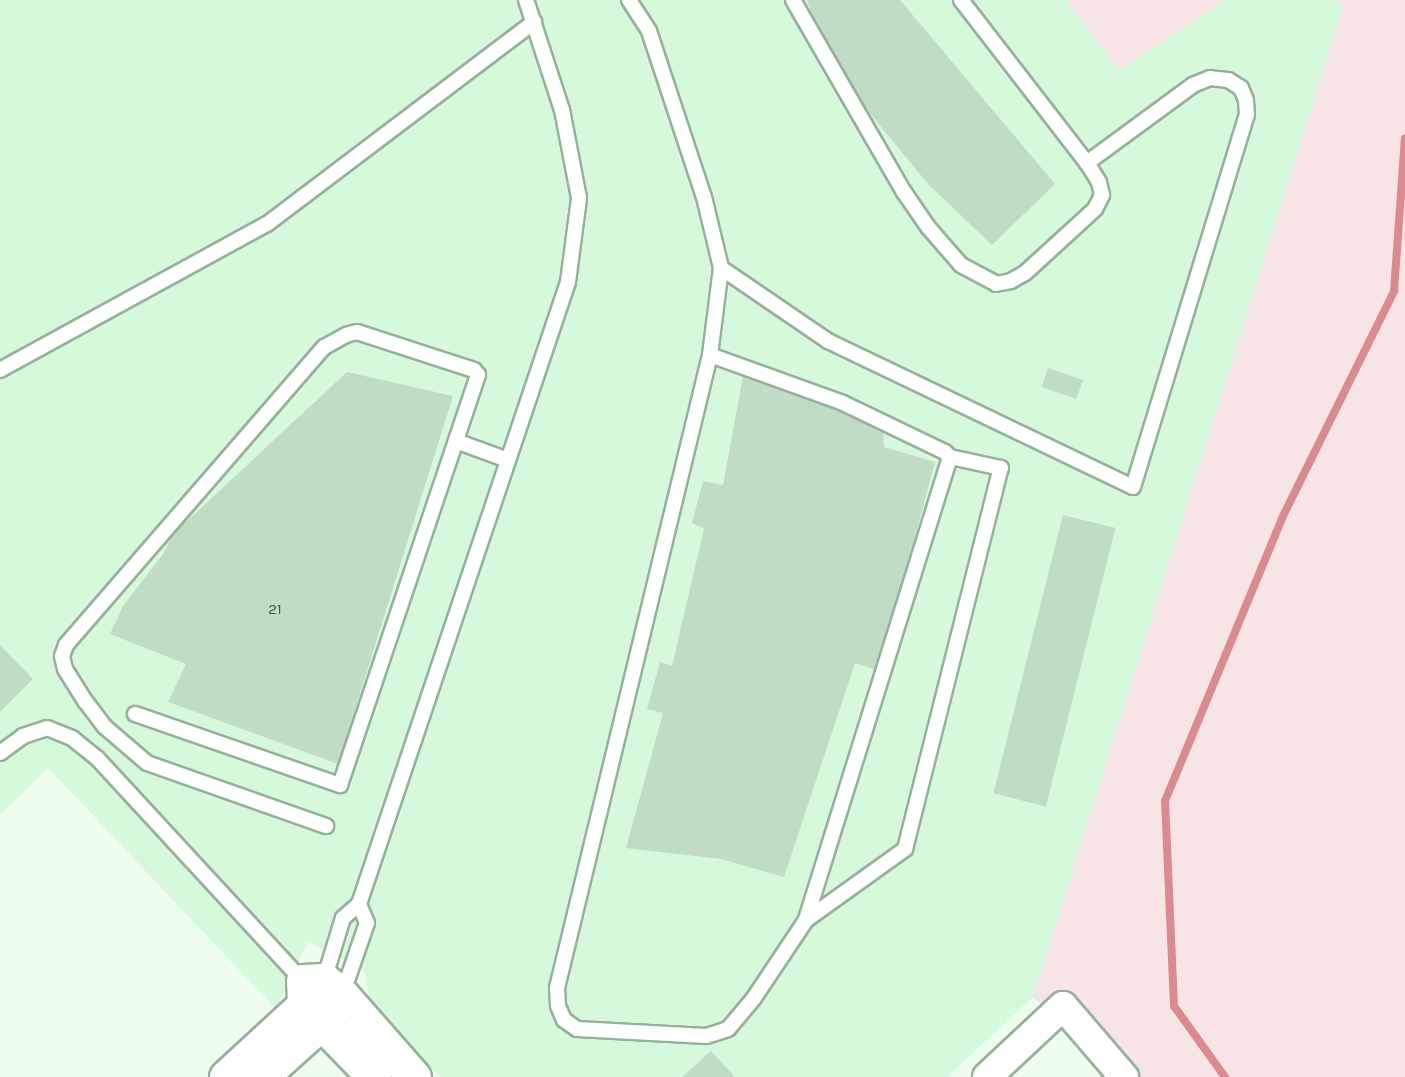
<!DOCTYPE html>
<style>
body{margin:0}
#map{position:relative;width:1405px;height:1077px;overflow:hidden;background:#edfeef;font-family:Karla,sans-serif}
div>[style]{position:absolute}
.built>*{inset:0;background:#d6f9db}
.green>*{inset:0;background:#f7e5e6}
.stream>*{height:8px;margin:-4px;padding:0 4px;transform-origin:4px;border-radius:4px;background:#db8a90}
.building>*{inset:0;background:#c1dcc5;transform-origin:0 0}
.roads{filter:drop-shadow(2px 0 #96b09a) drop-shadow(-2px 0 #96b09a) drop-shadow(0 2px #96b09a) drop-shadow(0 -2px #96b09a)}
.lane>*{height:14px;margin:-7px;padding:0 7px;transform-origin:7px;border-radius:7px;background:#fff}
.street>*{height:28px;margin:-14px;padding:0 14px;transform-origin:14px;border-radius:14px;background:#fff}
.secondary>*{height:33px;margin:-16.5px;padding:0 16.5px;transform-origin:16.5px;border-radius:16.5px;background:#fff}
span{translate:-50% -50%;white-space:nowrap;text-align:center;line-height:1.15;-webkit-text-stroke:4.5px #fff;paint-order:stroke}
.number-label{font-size:15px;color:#48564a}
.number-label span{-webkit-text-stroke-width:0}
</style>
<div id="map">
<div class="built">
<div style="clip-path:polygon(0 0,1066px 0,1119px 70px,1226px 0,1334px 0,1343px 7px,1033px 997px,947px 1077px,440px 1077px,371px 1006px,364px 969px,308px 942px,276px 1009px,48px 768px,0 815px)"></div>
</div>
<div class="green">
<div style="clip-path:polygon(1066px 0,1226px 0,1119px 70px)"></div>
<div style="clip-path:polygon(1334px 0,1405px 0,1405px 1077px,1112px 1077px,1033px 997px,1343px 7px)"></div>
</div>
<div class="stream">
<div style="left:1225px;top:1077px;width:87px;rotate:-125.7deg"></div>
<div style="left:1174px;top:1006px;width:205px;rotate:-92.5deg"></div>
<div style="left:1165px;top:801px;width:308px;rotate:-67.5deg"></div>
<div style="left:1283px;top:516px;width:251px;rotate:-63.7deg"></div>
<div style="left:1394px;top:291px;width:153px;rotate:-85.9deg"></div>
</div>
<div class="building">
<div style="clip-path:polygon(807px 0,900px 0,1055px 184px,992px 245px,928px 184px,872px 116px,822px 40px)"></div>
<div style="left:1048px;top:368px;width:37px;height:20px;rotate:19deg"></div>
<div style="clip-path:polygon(744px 371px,855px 415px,883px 422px,884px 447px,935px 462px,879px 671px,855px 663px,784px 877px,721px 859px,626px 848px,663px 713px,647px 709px,660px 662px,672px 666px,704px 529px,692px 523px,703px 481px,723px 485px)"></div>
<div style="clip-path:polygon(347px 372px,453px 396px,338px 764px,168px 702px,186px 664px,110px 634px,123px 606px,163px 554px,173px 534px)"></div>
<div style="left:1063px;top:515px;width:54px;height:287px;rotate:14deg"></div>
<div style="clip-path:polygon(0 645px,33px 679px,0 712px)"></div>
<div style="clip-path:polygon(711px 1051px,735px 1077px,682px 1077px)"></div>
</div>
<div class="roads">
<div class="lane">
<div style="left:629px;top:0;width:37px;rotate:57deg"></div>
<div style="left:649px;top:31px;width:175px;rotate:71.7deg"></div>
<div style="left:704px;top:197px;width:73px;rotate:76.5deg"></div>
<div style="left:721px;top:268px;width:130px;rotate:34.3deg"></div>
<div style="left:828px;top:341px;width:338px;rotate:25.6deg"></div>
<div style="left:1133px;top:487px;width:389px;rotate:-73deg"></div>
<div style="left:1247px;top:115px;width:15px;rotate:-94deg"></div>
<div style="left:1246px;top:100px;width:13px;rotate:-113deg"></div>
<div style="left:1241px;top:88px;width:15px;rotate:-148deg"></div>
<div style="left:1228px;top:80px;width:18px;rotate:-174deg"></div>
<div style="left:1210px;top:78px;width:18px;rotate:158deg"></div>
<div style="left:1193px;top:85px;width:132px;rotate:143.7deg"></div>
<div style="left:793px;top:0;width:222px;rotate:60deg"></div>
<div style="left:904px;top:192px;width:42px;rotate:55.6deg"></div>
<div style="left:928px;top:227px;width:50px;rotate:49deg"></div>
<div style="left:961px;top:265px;width:40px;rotate:28deg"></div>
<div style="left:996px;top:284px;width:15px;rotate:-11deg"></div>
<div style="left:1011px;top:281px;width:16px;rotate:-30deg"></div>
<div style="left:1025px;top:273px;width:95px;rotate:-42.4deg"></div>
<div style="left:1095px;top:209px;width:16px;rotate:-63deg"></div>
<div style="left:1102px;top:195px;width:13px;rotate:-103deg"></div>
<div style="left:1099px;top:182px;width:22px;rotate:-122deg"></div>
<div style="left:1087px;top:163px;width:206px;rotate:-127.7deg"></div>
<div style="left:710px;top:355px;width:141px;rotate:19.8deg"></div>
<div style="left:843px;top:403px;width:113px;rotate:25.7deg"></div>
<div style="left:945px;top:452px;width:7px;rotate:45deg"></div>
<div style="left:950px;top:457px;width:485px;rotate:107.3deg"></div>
<div style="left:806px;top:920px;width:94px;rotate:123.7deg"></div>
<div style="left:754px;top:998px;width:40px;rotate:130deg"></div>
<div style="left:728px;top:1029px;width:23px;rotate:162deg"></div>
<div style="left:706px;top:1036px;width:129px;rotate:-176.9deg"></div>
<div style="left:577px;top:1029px;width:16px;rotate:-145deg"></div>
<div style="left:564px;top:1020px;width:15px;rotate:-113deg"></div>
<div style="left:558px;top:1006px;width:18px;rotate:-93deg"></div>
<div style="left:557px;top:988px;width:651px;rotate:-76.41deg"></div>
<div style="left:710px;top:355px;width:88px;rotate:-82.8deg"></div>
<div style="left:0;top:370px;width:304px;rotate:-28.7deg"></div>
<div style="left:267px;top:224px;width:335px;rotate:-37.1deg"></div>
<div style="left:456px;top:441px;width:55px;rotate:20.1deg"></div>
<div style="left:135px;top:714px;width:217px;rotate:19.1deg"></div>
<div style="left:340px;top:785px;width:433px;rotate:-71.4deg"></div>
<div style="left:478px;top:375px;width:6px;rotate:-129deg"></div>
<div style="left:474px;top:370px;width:123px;rotate:-162deg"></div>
<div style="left:357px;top:332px;width:11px;rotate:165deg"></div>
<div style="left:346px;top:335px;width:25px;rotate:151deg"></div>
<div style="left:324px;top:347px;width:394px;rotate:130.9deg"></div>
<div style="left:66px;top:645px;width:12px;rotate:110deg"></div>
<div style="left:62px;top:656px;width:13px;rotate:77deg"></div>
<div style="left:65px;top:669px;width:39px;rotate:58deg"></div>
<div style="left:86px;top:702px;width:31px;rotate:53deg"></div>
<div style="left:105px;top:727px;width:55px;rotate:40.6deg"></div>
<div style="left:147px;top:763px;width:190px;rotate:19.4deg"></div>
<div style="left:0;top:753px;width:29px;rotate:-36deg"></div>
<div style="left:23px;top:736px;width:25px;rotate:-18deg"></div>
<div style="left:47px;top:728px;width:27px;rotate:22deg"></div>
<div style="left:72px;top:738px;width:32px;rotate:39deg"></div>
<div style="left:97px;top:758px;width:304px;rotate:47.3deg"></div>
<div style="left:806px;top:920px;width:122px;rotate:-35.6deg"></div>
<div style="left:905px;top:849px;width:393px;rotate:-75.9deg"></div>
<div style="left:1001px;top:468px;width:52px;rotate:-167.8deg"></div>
<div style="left:324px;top:980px;width:65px;rotate:-73deg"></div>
<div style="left:343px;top:918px;width:21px;rotate:-41deg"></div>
<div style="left:359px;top:904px;width:656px;rotate:-71.43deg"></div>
<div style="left:568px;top:282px;width:85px;rotate:-82.5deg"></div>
<div style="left:579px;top:198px;width:90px;rotate:-100.9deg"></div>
<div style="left:562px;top:110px;width:116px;rotate:-108.1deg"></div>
<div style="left:342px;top:995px;width:76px;rotate:-70.9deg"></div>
<div style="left:367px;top:923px;width:21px;rotate:-113deg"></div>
</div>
<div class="street">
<div style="left:987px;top:1077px;width:104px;rotate:-43.1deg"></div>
<div style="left:1063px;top:1006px;width:94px;rotate:49.3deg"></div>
</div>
<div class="secondary">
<div style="left:226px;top:1077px;width:106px;rotate:-42.7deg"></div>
<div style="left:304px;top:1005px;width:21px;rotate:-51deg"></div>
<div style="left:261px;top:1077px;width:79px;rotate:-41.9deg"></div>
<div style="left:320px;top:1024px;width:21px;rotate:-53deg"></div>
<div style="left:374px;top:1077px;width:100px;rotate:-134.2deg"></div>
<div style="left:304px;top:1005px;width:24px;rotate:-92deg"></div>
<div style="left:303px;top:981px;width:21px;rotate:-3deg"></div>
<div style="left:324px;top:980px;width:23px;rotate:40deg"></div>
<div style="left:342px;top:995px;width:109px;rotate:48.7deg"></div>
</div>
</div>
<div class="number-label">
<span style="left:275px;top:610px">21</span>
</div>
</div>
